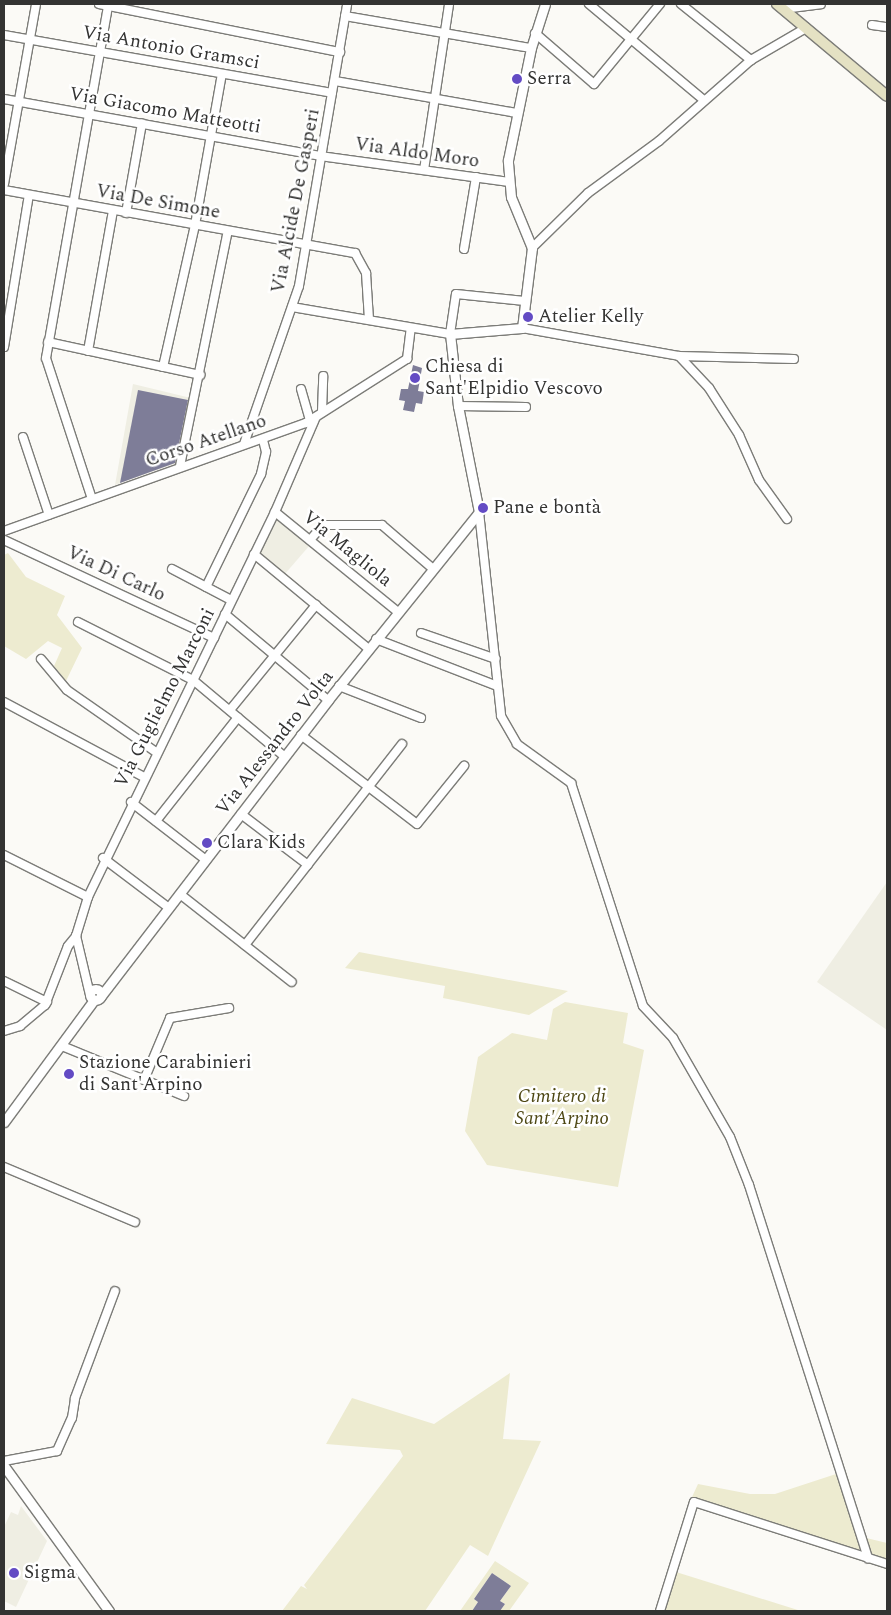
<!DOCTYPE html>
<meta charset="utf-8">
<style>
body{margin:0}
#map{position:relative;width:891px;height:1615px;overflow:hidden;background:#fbfaf6;font-family:Spectral,serif}
div>[style]{position:absolute}
.built>*{inset:0;background:#efeee3}
.green>*{inset:0;background:#edebd0}
.building>*{inset:0;background:#7e7d98}
.roads{filter:drop-shadow(1px 0 #7c7c78) drop-shadow(-1px 0 #7c7c78) drop-shadow(0 1px #7c7c78) drop-shadow(0 -1px #7c7c78)}
.minor>*{height:8px;margin:-4px;padding:0 4px;transform-origin:4px;border-radius:4px;background:#fff}
.tertiary>*{height:9px;margin:-4.5px;padding:0 4.5px;transform-origin:4.5px;border-radius:4.5px;background:#fff}
.tertiary>.ring{margin:-4.5px;padding:0;box-sizing:content-box;background:none;border:9px solid #fff;border-radius:50%}
.secondary>*{height:10px;margin:-5px;padding:0 5px;transform-origin:5px;border-radius:5px;background:#e4e1c3}
.dots>*{width:14px;height:14px;translate:-50% -50%;box-sizing:border-box;border:2px solid #fff;border-radius:50%}
span{translate:-50% -50%;white-space:nowrap;text-align:center;line-height:1.15;-webkit-text-stroke:5px #fff;paint-order:stroke}
.street-label{font-size:19px;color:#333332}
.poi-label{font-size:19px;color:#333332}
.left{translate:0 -50%;text-align:left}
.park-label{font-size:19px;color:#4d4713;font-style:italic}
.frame{position:absolute;inset:0;border:5px solid #333332;pointer-events:none}
</style>
<div id="map">
<div class="built">
<div style="clip-path:polygon(133px 384px,191px 398px,177px 463px,115px 485px)"></div>
<div style="clip-path:polygon(275px 518px,310px 545px,284px 575px,258px 553px)"></div>
<div style="clip-path:polygon(887px 882px,887px 1030px,817px 982px)"></div>
<div style="clip-path:polygon(21px 1506px,47px 1541px,16px 1607px,4px 1601px,4px 1527px,11px 1512px,18px 1515px)"></div>
</div>
<div class="green">
<div style="clip-path:polygon(8px 553px,26px 577px,65px 596px,57px 615px,82px 648px,66px 681px,54px 666px,62px 648px,48px 641px,26px 659px,4px 646px,4px 555px)"></div>
<div style="clip-path:polygon(359px 952px,568px 991px,529px 1015px,443px 998px,445px 986px,345px 968px)"></div>
<div style="clip-path:polygon(565px 1002px,628px 1013px,623px 1043px,644px 1050px,618px 1187px,487px 1165px,465px 1131px,478px 1057px,512px 1033px,547px 1040px,553px 1009px)"></div>
<div style="clip-path:polygon(510px 1373px,503px 1439px,541px 1441px,488px 1556px,470px 1545px,425px 1611px,282px 1611px,301px 1586px,307px 1589px,304px 1585px,403px 1456px,400px 1450px,326px 1444px,352px 1398px,434px 1424px)"></div>
<div style="clip-path:polygon(836px 1474px,858px 1536px,887px 1543px,887px 1562px,692px 1497px,698px 1484px,750px 1494px,775px 1494px)"></div>
<div style="clip-path:polygon(495px 1561px,529px 1583px,509px 1611px,500px 1611px,505px 1604px,500px 1601px,511px 1586px,492px 1573px,474px 1599px,478px 1602px,472px 1611px,460px 1611px)"></div>
<div style="clip-path:polygon(676px 1572px,801px 1611px,664px 1611px)"></div>
</div>
<div class="building">
<div style="clip-path:polygon(413px 365px,422px 368px,418px 391px,424px 392px,422px 404px,416px 403px,414px 412px,403px 410px,405px 401px,399px 400px,401px 389px,408px 389px)"></div>
<div style="clip-path:polygon(138px 390px,188px 400px,175px 463px,120px 483px)"></div>
<div style="clip-path:polygon(492px 1573px,511px 1586px,500px 1601px,505px 1604px,500px 1611px,472px 1611px,478px 1602px,474px 1599px)"></div>
</div>
<div class="roads">
<div class="minor">
<div style="left:99px;top:4px;width:246px;rotate:11.3deg"></div>
<div style="left:589px;top:4px;width:150px;rotate:39.9deg"></div>
<div style="left:681px;top:4px;width:90px;rotate:38.7deg"></div>
<div style="left:783px;top:9px;width:38px;rotate:-7deg"></div>
<div style="left:345px;top:16px;width:189px;rotate:9.8deg"></div>
<div style="left:872px;top:25px;width:15px;rotate:8deg"></div>
<div style="left:535px;top:33px;width:78px;rotate:40.8deg"></div>
<div style="left:594px;top:84px;width:104px;rotate:-50.5deg"></div>
<div style="left:4px;top:35px;width:333px;rotate:10deg"></div>
<div style="left:335px;top:81px;width:184px;rotate:10deg"></div>
<div style="left:4px;top:99px;width:321px;rotate:10.2deg"></div>
<div style="left:320px;top:156px;width:191px;rotate:7.8deg"></div>
<div style="left:424px;top:170px;width:168px;rotate:-81.4deg"></div>
<div style="left:4px;top:184px;width:183px;rotate:-79.9deg"></div>
<div style="left:4px;top:190px;width:357px;rotate:10.2deg"></div>
<div style="left:355px;top:253px;width:23px;rotate:61deg"></div>
<div style="left:366px;top:273px;width:47px;rotate:86.3deg"></div>
<div style="left:126px;top:213px;width:91px;rotate:-79.9deg"></div>
<div style="left:532px;top:248px;width:78px;rotate:-44.5deg"></div>
<div style="left:588px;top:193px;width:88px;rotate:-36.2deg"></div>
<div style="left:659px;top:141px;width:123px;rotate:-41.4deg"></div>
<div style="left:751px;top:60px;width:64px;rotate:-30.2deg"></div>
<div style="left:464px;top:249px;width:73px;rotate:-80.5deg"></div>
<div style="left:292px;top:307px;width:160px;rotate:9.7deg"></div>
<div style="left:450px;top:334px;width:40px;rotate:-81.5deg"></div>
<div style="left:456px;top:294px;width:69px;rotate:5.8deg"></div>
<div style="left:522px;top:328px;width:159px;rotate:10.1deg"></div>
<div style="left:679px;top:356px;width:115px;rotate:1.5deg"></div>
<div style="left:48px;top:342px;width:156px;rotate:12.2deg"></div>
<div style="left:4px;top:347px;width:154px;rotate:-80.7deg"></div>
<div style="left:88px;top:351px;width:143px;rotate:-79.9deg"></div>
<div style="left:679px;top:356px;width:44px;rotate:46.8deg"></div>
<div style="left:709px;top:388px;width:56px;rotate:57.4deg"></div>
<div style="left:739px;top:435px;width:49px;rotate:66deg"></div>
<div style="left:759px;top:480px;width:48px;rotate:54.3deg"></div>
<div style="left:163px;top:367px;width:146px;rotate:-77.3deg"></div>
<div style="left:195px;top:225px;width:153px;rotate:-79.9deg"></div>
<div style="left:301px;top:389px;width:32px;rotate:74deg"></div>
<div style="left:458px;top:406px;width:68px;rotate:0.8deg"></div>
<div style="left:322px;top:412px;width:36px;rotate:-88deg"></div>
<div style="left:23px;top:437px;width:82px;rotate:71.6deg"></div>
<div style="left:244px;top:444px;width:167px;rotate:-70.8deg"></div>
<div style="left:299px;top:286px;width:286px;rotate:-80.3deg"></div>
<div style="left:180px;top:466px;width:240px;rotate:-78.5deg"></div>
<div style="left:92px;top:499px;width:148px;rotate:-108.1deg"></div>
<div style="left:46px;top:358px;width:357px;rotate:-80deg"></div>
<div style="left:275px;top:512px;width:159px;rotate:39.1deg"></div>
<div style="left:479px;top:512px;width:205px;rotate:83.8deg"></div>
<div style="left:501px;top:716px;width:32px;rotate:60deg"></div>
<div style="left:517px;top:744px;width:67px;rotate:35.8deg"></div>
<div style="left:571px;top:783px;width:234px;rotate:72.1deg"></div>
<div style="left:643px;top:1006px;width:44px;rotate:46.8deg"></div>
<div style="left:673px;top:1038px;width:114px;rotate:60.1deg"></div>
<div style="left:730px;top:1137px;width:52px;rotate:68.4deg"></div>
<div style="left:749px;top:1185px;width:392px;rotate:72.3deg"></div>
<div style="left:4px;top:531px;width:321px;rotate:-19.7deg"></div>
<div style="left:306px;top:423px;width:120px;rotate:-32.4deg"></div>
<div style="left:407px;top:359px;width:31px;rotate:-83deg"></div>
<div style="left:4px;top:540px;width:232px;rotate:25deg"></div>
<div style="left:310px;top:540px;width:20px;rotate:-49deg"></div>
<div style="left:323px;top:525px;width:59px"></div>
<div style="left:382px;top:525px;width:66px;rotate:40.7deg"></div>
<div style="left:254px;top:554px;width:149px;rotate:39.6deg"></div>
<div style="left:172px;top:569px;width:67px;rotate:27.7deg"></div>
<div style="left:206px;top:587px;width:126px;rotate:-64deg"></div>
<div style="left:261px;top:474px;width:23px;rotate:-77deg"></div>
<div style="left:266px;top:452px;width:12px;rotate:-104deg"></div>
<div style="left:225px;top:614px;width:134px;rotate:39.9deg"></div>
<div style="left:78px;top:622px;width:129px;rotate:26.8deg"></div>
<div style="left:193px;top:680px;width:120px;rotate:39.9deg"></div>
<div style="left:421px;top:633px;width:79px;rotate:19.1deg"></div>
<div style="left:376px;top:639px;width:130px;rotate:21.2deg"></div>
<div style="left:41px;top:659px;width:40px;rotate:50deg"></div>
<div style="left:67px;top:690px;width:108px;rotate:34.9deg"></div>
<div style="left:339px;top:686px;width:88px;rotate:21.3deg"></div>
<div style="left:4px;top:702px;width:159px;rotate:28.2deg"></div>
<div style="left:230px;top:710px;width:136px;rotate:-50.7deg"></div>
<div style="left:301px;top:735px;width:146px;rotate:37.5deg"></div>
<div style="left:417px;top:824px;width:75px;rotate:-51deg"></div>
<div style="left:131px;top:802px;width:95px;rotate:37.7deg"></div>
<div style="left:241px;top:814px;width:84px;rotate:37.3deg"></div>
<div style="left:156px;top:821px;width:132px;rotate:-51.7deg"></div>
<div style="left:4px;top:855px;width:94px;rotate:26.6deg"></div>
<div style="left:103px;top:858px;width:83px;rotate:37.1deg"></div>
<div style="left:180px;top:894px;width:142px;rotate:38.2deg"></div>
<div style="left:245px;top:945px;width:255px;rotate:-52deg"></div>
<div style="left:4px;top:981px;width:48px;rotate:26deg"></div>
<div style="left:90px;top:995px;width:61px;rotate:-103.3deg"></div>
<div style="left:76px;top:936px;width:41px;rotate:-72.9deg"></div>
<div style="left:88px;top:897px;width:428px;rotate:-64.1deg"></div>
<div style="left:275px;top:512px;width:103px;rotate:-66.7deg"></div>
<div style="left:4px;top:1031px;width:17px;rotate:-17deg"></div>
<div style="left:20px;top:1026px;width:33px;rotate:-40deg"></div>
<div style="left:45px;top:1005px;width:63px;rotate:-68.7deg"></div>
<div style="left:68px;top:946px;width:13px;rotate:-51deg"></div>
<div style="left:62px;top:1046px;width:132px;rotate:22.3deg"></div>
<div style="left:144px;top:1080px;width:67px;rotate:-67.2deg"></div>
<div style="left:170px;top:1018px;width:60px;rotate:-9.6deg"></div>
<div style="left:4px;top:1167px;width:142px;rotate:22.8deg"></div>
<div style="left:4px;top:1461px;width:54px;rotate:-10.7deg"></div>
<div style="left:57px;top:1451px;width:36px;rotate:-66deg"></div>
<div style="left:72px;top:1418px;width:20px;rotate:-81deg"></div>
<div style="left:75px;top:1398px;width:114px;rotate:-69.5deg"></div>
<div style="left:660px;top:1611px;width:114px;rotate:-72.7deg"></div>
<div style="left:694px;top:1502px;width:203px;rotate:17.8deg"></div>
</div>
<div class="tertiary">
<div class="ring" style="left:90.5px;top:989.5px;width:2px;height:2px"></div>
<div style="left:101px;top:996px;width:373px;rotate:-52.5deg"></div>
<div style="left:328px;top:700px;width:241px;rotate:-51.2deg"></div>
<div style="left:479px;top:512px;width:108px;rotate:-101.2deg"></div>
<div style="left:458px;top:406px;width:72px;rotate:-96.3deg"></div>
<div style="left:450px;top:334px;width:72px;rotate:-4.8deg"></div>
<div style="left:522px;top:328px;width:81px;rotate:-82.9deg"></div>
<div style="left:532px;top:248px;width:55px;rotate:-112.4deg"></div>
<div style="left:511px;top:197px;width:37px;rotate:-95deg"></div>
<div style="left:508px;top:160px;width:114px;rotate:-78.4deg"></div>
<div style="left:531px;top:48px;width:46px;rotate:-72.3deg"></div>
<div style="left:4px;top:1122px;width:152px;rotate:-53.6deg"></div>
<div style="left:4px;top:1466px;width:179px;rotate:54.1deg"></div>
</div>
<div class="secondary">
<div style="left:777px;top:4px;width:143px;rotate:39.9deg"></div>
</div>
</div>
<div class="dots">
<div style="left:517px;top:79px;background:#634bc4"></div>
<div style="left:528px;top:317px;background:#634bc4"></div>
<div style="left:415px;top:378px;background:#634bc4"></div>
<div style="left:483px;top:508px;background:#634bc4"></div>
<div style="left:207px;top:843px;background:#634bc4"></div>
<div style="left:69px;top:1074px;background:#634bc4"></div>
<div style="left:14px;top:1573px;background:#634bc4"></div>
</div>
<div class="street-label">
<span style="left:171px;top:48px;rotate:10deg">Via Antonio Gramsci</span>
<span style="left:165px;top:111px;rotate:10deg">Via Giacomo Matteotti</span>
<span style="left:417px;top:153px;rotate:8deg">Via Aldo Moro</span>
<span style="left:296px;top:201px;rotate:-79deg">Via Alcide De Gasperi</span>
<span style="left:158px;top:202px;rotate:10deg">Via De Simone</span>
<span style="left:206px;top:441px;rotate:-19deg">Corso Atellano</span>
<span style="left:347px;top:549px;rotate:39deg">Via Magliola</span>
<span style="left:116px;top:574px;rotate:25deg">Via Di Carlo</span>
<span style="left:165px;top:698px;rotate:-63deg">Via Guglielmo Marconi</span>
<span style="left:275px;top:743px;rotate:-52deg">Via Alessandro Volta</span>
</div>
<div class="poi-label">
<span class="left" style="left:527px;top:79px">Serra</span>
<span class="left" style="left:538px;top:317px">Atelier Kelly</span>
<span class="left" style="left:425px;top:378px">Chiesa di<br>Sant'Elpidio Vescovo</span>
<span class="left" style="left:493px;top:508px">Pane e bontà</span>
<span class="left" style="left:217px;top:843px">Clara Kids</span>
<span class="left" style="left:79px;top:1074px">Stazione Carabinieri<br>di Sant'Arpino</span>
<span class="left" style="left:24px;top:1573px">Sigma</span>
</div>
<div class="park-label">
<span style="left:562px;top:1108px">Cimitero di<br>Sant'Arpino</span>
</div>
<div class="frame"></div>
</div>
